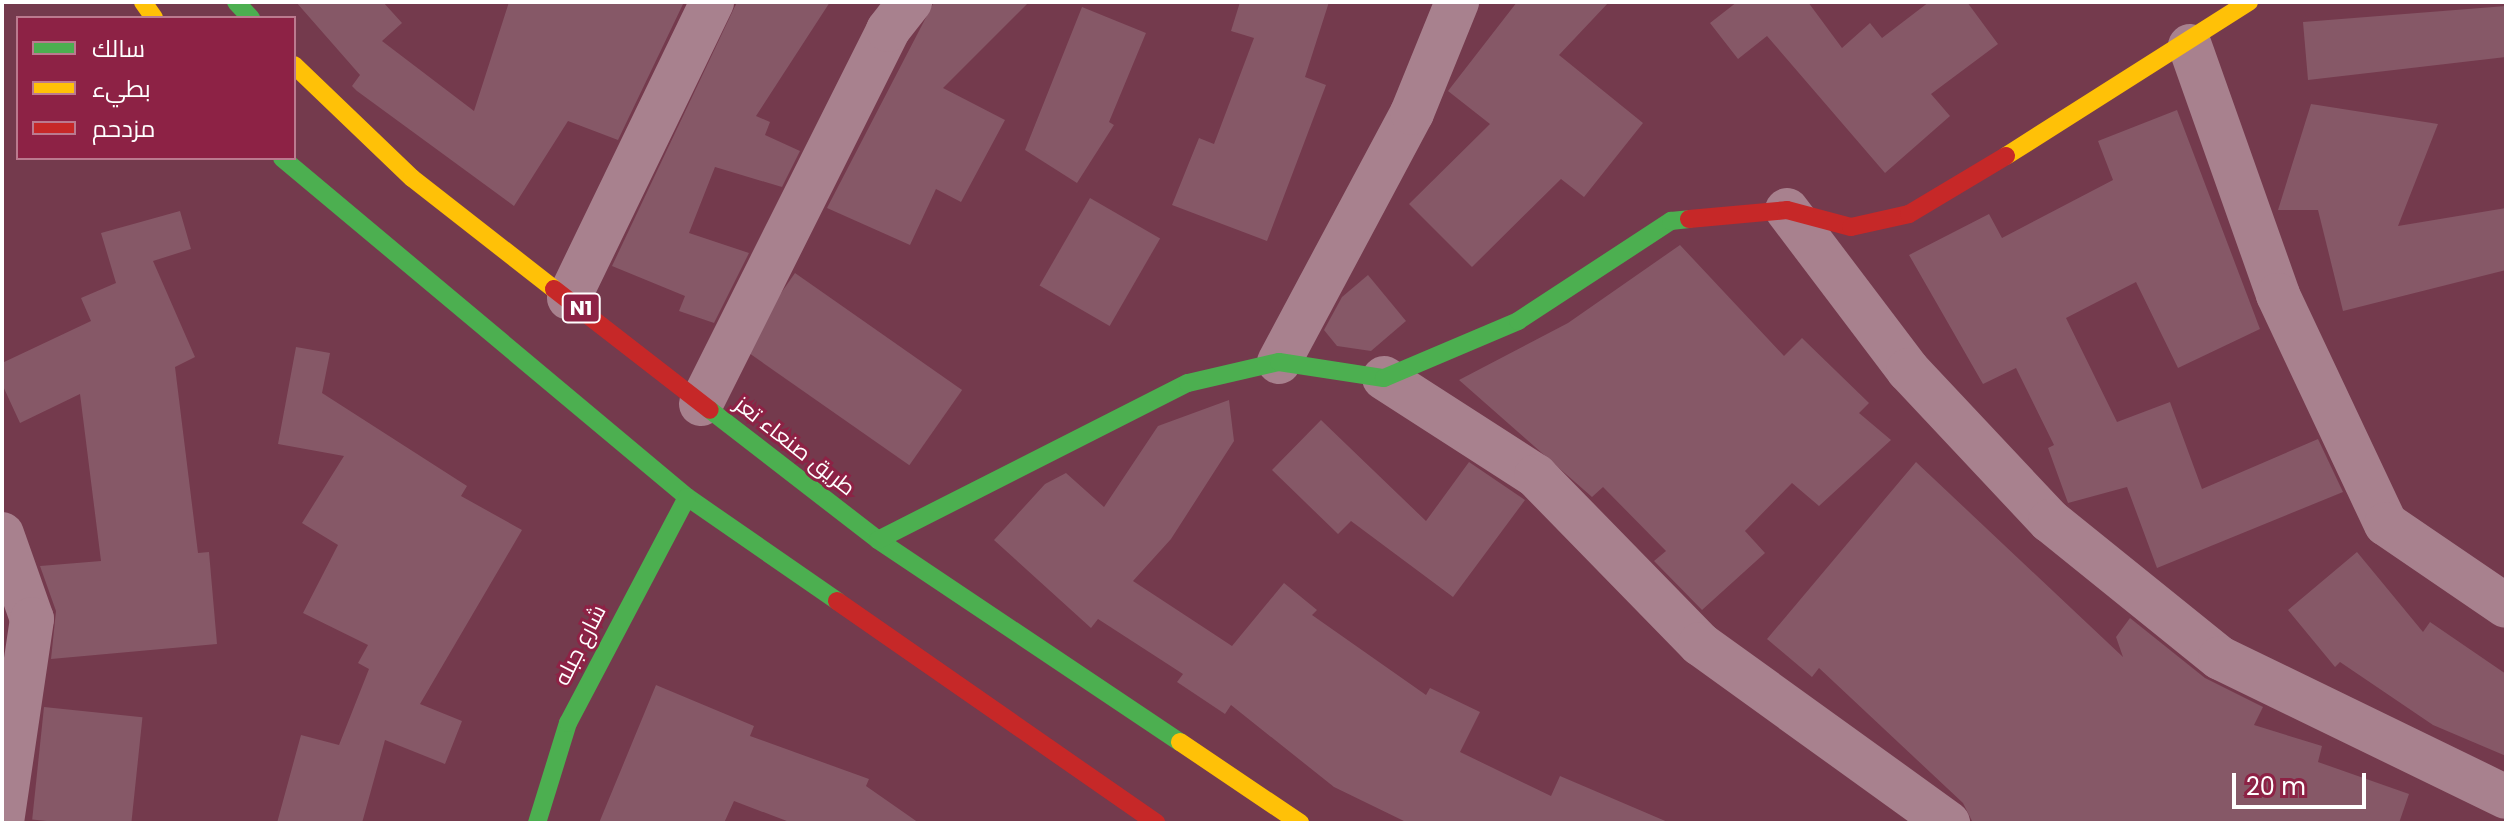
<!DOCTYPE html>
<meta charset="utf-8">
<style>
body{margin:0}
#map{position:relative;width:2508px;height:825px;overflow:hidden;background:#743a4d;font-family:Poppins,Cairo,sans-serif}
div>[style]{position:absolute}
.building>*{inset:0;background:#865867;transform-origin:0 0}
.street>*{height:44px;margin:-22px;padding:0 22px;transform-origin:22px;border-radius:22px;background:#a8818e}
.fast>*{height:18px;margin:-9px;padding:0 9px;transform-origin:9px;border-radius:9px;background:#4caf50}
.slow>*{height:18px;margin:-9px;padding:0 9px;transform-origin:9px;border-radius:9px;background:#ffc107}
.jam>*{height:18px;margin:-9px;padding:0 9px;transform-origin:9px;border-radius:9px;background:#c62828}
span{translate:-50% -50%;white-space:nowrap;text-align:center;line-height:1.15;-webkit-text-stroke:6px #8d2245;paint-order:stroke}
.shield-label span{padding:2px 6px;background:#8d2245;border:2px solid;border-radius:6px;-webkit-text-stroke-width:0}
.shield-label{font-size:20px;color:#fff;font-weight:700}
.street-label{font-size:22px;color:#fff}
.frame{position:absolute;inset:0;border:4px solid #fff;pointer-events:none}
.legend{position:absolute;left:16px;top:16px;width:280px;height:144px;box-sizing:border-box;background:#8d2245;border:2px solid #bb7a8f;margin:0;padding:10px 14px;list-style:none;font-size:24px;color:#fff}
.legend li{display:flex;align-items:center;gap:16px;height:40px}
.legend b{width:40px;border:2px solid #bb7a8f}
.scale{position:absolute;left:2232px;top:773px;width:134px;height:36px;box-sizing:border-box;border:4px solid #fff;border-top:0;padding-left:10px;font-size:24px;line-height:28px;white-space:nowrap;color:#fff;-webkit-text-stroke:6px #8d2245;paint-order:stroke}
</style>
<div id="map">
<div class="building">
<div style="clip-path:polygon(296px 2px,383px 2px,402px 23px,382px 41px,474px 111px,509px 2px,684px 2px,618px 140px,568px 121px,514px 206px,357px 91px,352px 86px,360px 75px)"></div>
<div style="clip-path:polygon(737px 2px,830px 2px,756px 116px,770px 122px,765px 135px,800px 151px,782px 187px,715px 167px,689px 233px,749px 253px,714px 323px,679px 311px,685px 296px,612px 266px)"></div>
<div style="clip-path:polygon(934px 2px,1029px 2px,943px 88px,1005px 120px,961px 202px,936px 189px,910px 245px,827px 208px)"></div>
<div style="clip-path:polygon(1240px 2px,1329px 2px,1305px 77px,1326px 85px,1267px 241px,1172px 205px,1199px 138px,1214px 144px,1254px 38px,1231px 31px)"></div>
<div style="clip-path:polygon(1517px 2px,1609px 2px,1559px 55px,1643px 123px,1584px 197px,1561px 179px,1472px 267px,1409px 204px,1490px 124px,1448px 91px)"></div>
<div style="clip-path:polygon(1737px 2px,1808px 2px,1842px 48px,1870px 23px,1882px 38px,1929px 2px,1967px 2px,1998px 44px,1931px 94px,1950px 116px,1885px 173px,1767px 36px,1738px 59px,1710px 23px)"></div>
<div style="clip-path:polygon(2506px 6px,2506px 57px,2308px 80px,2303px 22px)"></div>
<div style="clip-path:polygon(1082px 7px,1146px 33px,1109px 122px,1114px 125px,1077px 183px,1025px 150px)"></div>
<div style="clip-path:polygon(2311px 104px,2438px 124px,2398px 226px,2506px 208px,2506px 270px,2343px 311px,2318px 210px,2278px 210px)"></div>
<div style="clip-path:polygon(2177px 110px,2260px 329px,2178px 368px,2136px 282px,2066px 318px,2117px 422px,2170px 402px,2202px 489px,2318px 439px,2343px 492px,2157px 568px,2127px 487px,2068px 503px,2048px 448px,2054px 445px,2016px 368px,1983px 384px,1909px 255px,1989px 214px,2002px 238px,2113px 180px,2098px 141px)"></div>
<div style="left:1090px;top:198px;width:81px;height:101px;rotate:30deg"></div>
<div style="clip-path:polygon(180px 211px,191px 249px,153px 261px,195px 357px,175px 367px,198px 553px,209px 552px,217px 644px,51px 659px,56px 611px,40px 566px,101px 561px,80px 394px,20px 423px,2px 384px,2px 363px,91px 321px,81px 298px,116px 283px,101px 233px)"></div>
<div style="clip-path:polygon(1680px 245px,1784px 356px,1802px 338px,1869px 403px,1859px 413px,1891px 440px,1819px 506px,1792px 483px,1745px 531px,1765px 553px,1702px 610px,1654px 561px,1666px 551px,1603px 487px,1592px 497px,1459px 380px,1568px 323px)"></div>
<div style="left:795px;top:273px;width:204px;height:92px;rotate:35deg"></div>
<div style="clip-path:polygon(1368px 275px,1406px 321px,1371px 351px,1337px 346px,1324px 330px,1342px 297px)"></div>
<div style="clip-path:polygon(296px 347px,330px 353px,322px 393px,467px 486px,461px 496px,522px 530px,420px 704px,462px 721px,445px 764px,385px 740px,362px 823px,277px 823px,301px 735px,339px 745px,369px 669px,358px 663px,368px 645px,303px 613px,338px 545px,302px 523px,344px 456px,278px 444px)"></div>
<div style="clip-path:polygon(1229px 400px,1234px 441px,1171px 539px,1133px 581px,1232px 646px,1284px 583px,1317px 610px,1312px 615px,1426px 695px,1430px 688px,1480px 712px,1460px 752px,1551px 796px,1560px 776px,1670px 823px,1408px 823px,1334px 787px,1231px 705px,1225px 714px,1177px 682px,1183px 674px,1098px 619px,1091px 628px,994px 540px,1045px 484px,1066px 473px,1104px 507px,1158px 426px)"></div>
<div style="clip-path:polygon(1321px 420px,1426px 521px,1469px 462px,1525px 500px,1453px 597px,1351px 521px,1338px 534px,1272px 470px)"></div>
<div style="clip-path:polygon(1916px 462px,2123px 657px,2116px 637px,2130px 618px,2205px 678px,2263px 707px,2254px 725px,2322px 746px,2318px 762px,2409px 794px,2399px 823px,1972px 821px,1963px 803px,1819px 668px,1812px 677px,1767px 639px)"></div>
<div style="clip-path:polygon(2357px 552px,2423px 632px,2430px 622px,2506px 674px,2506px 756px,2433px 725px,2340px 662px,2335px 667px,2288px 610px)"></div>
<div style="clip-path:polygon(656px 685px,754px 726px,750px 736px,869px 779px,866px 786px,919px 823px,792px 823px,734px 801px,724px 823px,599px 823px)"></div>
<div style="left:44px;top:707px;width:99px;height:113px;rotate:6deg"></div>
</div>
<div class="street">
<div style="left:2190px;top:46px;width:264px;rotate:70.5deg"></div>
<div style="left:2278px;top:295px;width:253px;rotate:64.8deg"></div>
<div style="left:2386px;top:524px;width:145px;rotate:34.3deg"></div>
<div style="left:1787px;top:210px;width:201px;rotate:52.9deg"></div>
<div style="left:1908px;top:370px;width:207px;rotate:46.8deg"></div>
<div style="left:2050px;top:521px;width:218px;rotate:38.9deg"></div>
<div style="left:2220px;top:658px;width:318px;rotate:25.9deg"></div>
<div style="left:569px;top:298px;width:329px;rotate:-64.2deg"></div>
<div style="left:1279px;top:362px;width:282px;rotate:-61.9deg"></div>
<div style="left:1412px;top:113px;width:120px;rotate:-67.9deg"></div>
<div style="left:1384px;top:378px;width:181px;rotate:32.8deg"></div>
<div style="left:1536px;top:476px;width:235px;rotate:45.7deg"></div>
<div style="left:1700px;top:644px;width:306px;rotate:35.8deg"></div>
<div style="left:701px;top:404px;width:418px;rotate:-63.4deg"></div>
<div style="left:888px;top:30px;width:36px;rotate:-52deg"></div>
<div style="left:2px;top:534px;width:90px;rotate:70.6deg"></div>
<div style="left:32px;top:619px;width:206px;rotate:98.4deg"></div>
</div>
<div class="fast">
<div style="left:236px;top:2px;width:22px;rotate:47deg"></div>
<div style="left:282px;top:158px;width:528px;rotate:39.93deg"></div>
<div style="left:687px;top:497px;width:183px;rotate:34.7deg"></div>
<div style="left:710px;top:410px;width:212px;rotate:37.7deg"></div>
<div style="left:878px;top:540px;width:363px;rotate:33.8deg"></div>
<div style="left:878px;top:540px;width:347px;rotate:-26.9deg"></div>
<div style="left:1188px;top:383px;width:93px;rotate:-13deg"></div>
<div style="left:1279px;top:362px;width:106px;rotate:8.7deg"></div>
<div style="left:1384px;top:378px;width:146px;rotate:-23deg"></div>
<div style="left:1518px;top:321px;width:183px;rotate:-33.2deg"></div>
<div style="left:1671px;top:221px;width:18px;rotate:-6deg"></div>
<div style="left:537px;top:823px;width:105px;rotate:-72.8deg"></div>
<div style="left:568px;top:723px;width:255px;rotate:-62.2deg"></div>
</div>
<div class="slow">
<div style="left:143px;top:2px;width:19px;rotate:55deg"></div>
<div style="left:294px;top:65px;width:163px;rotate:43.8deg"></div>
<div style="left:412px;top:178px;width:180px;rotate:38deg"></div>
<div style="left:2006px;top:156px;width:288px;rotate:-32.4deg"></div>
<div style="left:1180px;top:742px;width:145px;rotate:34deg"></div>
</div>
<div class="jam">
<div style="left:1689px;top:219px;width:98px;rotate:-5.2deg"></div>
<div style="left:1787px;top:210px;width:66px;rotate:14.9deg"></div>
<div style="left:1851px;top:227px;width:59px;rotate:-12.6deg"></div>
<div style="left:1909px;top:214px;width:113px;rotate:-30.9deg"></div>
<div style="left:554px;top:289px;width:197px;rotate:37.8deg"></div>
<div style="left:837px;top:601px;width:389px;rotate:34.8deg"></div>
</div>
<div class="shield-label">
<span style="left:581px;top:308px">N1</span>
</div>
<div class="street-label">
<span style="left:795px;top:446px;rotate:38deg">طريق صنعاء تعز</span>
<span style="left:580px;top:645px;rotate:-63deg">شارع جبله</span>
</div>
<div class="frame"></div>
<ul class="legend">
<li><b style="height:10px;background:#4caf50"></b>سالك</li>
<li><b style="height:10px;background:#ffc107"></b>بطيء</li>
<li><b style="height:10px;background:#c62828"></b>مزدحم</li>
</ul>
<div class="scale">20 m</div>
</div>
